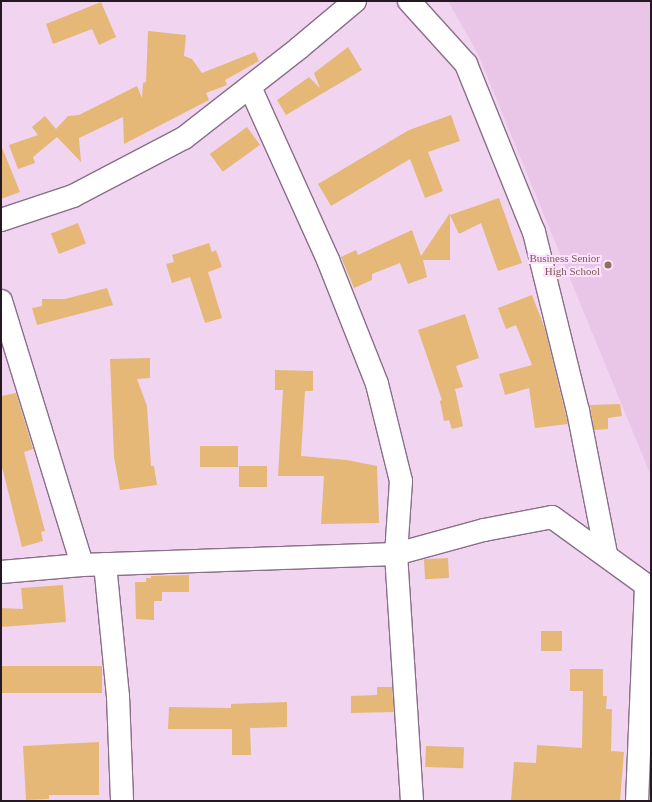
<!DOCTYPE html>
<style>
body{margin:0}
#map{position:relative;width:652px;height:802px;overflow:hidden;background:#f1d4ef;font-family:Georgia,serif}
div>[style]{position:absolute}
.built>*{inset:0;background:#e9c6e7}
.building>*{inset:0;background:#e5b877;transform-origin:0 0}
.roads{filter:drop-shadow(1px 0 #896e87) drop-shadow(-1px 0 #896e87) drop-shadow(0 1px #896e87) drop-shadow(0 -1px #896e87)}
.street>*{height:22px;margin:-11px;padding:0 11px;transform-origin:11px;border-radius:11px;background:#fff}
.dots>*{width:11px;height:11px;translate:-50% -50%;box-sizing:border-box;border:2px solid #ffe1fd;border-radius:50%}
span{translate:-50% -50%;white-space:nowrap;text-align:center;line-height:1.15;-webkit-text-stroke:4px #ffe1fd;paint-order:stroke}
.education-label{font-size:11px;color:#785e54}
.right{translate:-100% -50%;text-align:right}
.frame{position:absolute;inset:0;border:2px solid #241923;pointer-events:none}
</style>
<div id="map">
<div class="built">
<div style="clip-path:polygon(448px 1px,651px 1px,651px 476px,478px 54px)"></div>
</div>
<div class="building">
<div style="clip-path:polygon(101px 2px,116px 37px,99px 45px,92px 29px,53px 44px,46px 24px)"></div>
<div style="clip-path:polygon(148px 31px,186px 35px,184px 56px,192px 59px,202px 73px,255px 52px,259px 61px,225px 80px,227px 85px,206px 93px,209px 100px,124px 144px,123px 117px,79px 138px,81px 162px,57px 137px,33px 157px,35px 163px,18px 169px,9px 145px,38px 135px,32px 127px,45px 116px,56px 129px,68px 116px,79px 115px,137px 86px,142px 98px,143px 83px,146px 82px)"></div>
<div style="clip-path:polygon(348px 47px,362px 70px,286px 115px,277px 100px,309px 77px,320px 88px,314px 73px)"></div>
<div style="clip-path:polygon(451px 115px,460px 141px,428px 152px,443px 191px,425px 198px,410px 159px,331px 206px,318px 184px,409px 130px)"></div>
<div style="left:247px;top:127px;width:22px;height:46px;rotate:54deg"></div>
<div style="clip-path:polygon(1px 145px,20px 192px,1px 199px)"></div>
<div style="clip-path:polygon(499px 198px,522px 263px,498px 271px,481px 223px,459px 234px,450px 215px)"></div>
<div style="clip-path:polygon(450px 213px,450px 260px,423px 260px,427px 277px,408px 284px,400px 263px,372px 274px,372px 280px,354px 288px,341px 257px,356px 250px,358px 255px,412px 230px,421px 256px)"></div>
<div style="left:78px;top:223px;width:22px;height:29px;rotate:69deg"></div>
<div style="clip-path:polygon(209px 243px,212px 252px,216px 250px,222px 267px,208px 272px,222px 318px,205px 323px,190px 277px,172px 283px,166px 264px,174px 262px,172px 255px)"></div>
<div style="clip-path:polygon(107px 288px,113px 305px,37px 325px,32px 308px,42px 306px,42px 299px,65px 299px)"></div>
<div style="clip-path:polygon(532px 295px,545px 329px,568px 424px,535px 428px,529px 388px,505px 395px,499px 374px,532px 365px,516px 325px,506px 329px,498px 308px)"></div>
<div style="clip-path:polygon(465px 314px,479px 358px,456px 366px,463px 387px,455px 389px,463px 426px,452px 429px,449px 420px,444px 421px,440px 401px,442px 400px,418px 330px)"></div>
<div style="clip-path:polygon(150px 358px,150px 378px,137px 379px,147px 406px,151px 466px,154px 466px,157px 485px,120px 490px,114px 457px,110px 359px)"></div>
<div style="clip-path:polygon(275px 370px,313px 371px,313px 391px,305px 391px,301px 456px,347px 460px,377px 466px,379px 523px,321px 524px,324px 476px,278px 476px,283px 390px,275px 390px)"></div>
<div style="clip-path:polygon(16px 393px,33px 449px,24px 452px,45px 531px,41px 532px,43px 541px,22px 547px,1px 463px,1px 396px)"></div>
<div style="clip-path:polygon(620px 404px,622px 416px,608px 418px,608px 429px,594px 430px,590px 405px)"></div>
<div style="left:200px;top:446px;width:38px;height:21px"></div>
<div style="left:239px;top:466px;width:28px;height:21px"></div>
<div style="left:448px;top:558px;width:20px;height:24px;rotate:87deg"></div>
<div style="clip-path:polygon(189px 575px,189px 592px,162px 592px,162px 601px,154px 601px,154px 620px,136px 619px,135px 582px,146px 582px,146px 578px,151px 578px,151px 576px)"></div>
<div style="clip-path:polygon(63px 585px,66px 622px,1px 627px,1px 608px,23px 609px,21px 588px)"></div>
<div style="left:541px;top:631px;width:21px;height:20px"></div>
<div style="left:1px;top:666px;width:101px;height:27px"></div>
<div style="clip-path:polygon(570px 669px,603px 669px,603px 696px,607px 696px,606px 709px,612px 709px,611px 751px,624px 752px,620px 801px,511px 801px,514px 762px,536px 763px,537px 745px,582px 748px,583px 691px,570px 691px)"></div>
<div style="clip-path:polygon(377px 687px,392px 687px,394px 712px,351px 713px,351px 696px,377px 695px)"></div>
<div style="clip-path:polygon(287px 702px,287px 727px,250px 728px,251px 755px,232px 755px,232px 729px,168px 729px,169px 707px,231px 708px,231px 704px)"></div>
<div style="clip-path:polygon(99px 742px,99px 795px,49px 795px,49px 799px,26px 800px,23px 746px)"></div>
<div style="left:426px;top:746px;width:38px;height:21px;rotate:2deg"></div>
</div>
<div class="roads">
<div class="street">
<div style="left:409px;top:1px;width:85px;rotate:47.9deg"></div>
<div style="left:466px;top:64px;width:181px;rotate:68deg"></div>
<div style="left:534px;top:232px;width:184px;rotate:76.2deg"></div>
<div style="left:578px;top:411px;width:146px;rotate:78.9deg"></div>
<div style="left:250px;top:87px;width:190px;rotate:65.7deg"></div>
<div style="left:328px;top:260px;width:133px;rotate:68.4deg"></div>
<div style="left:377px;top:384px;width:100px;rotate:76.1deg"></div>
<div style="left:401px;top:481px;width:73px;rotate:93.9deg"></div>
<div style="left:396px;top:554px;width:248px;rotate:86.3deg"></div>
<div style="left:1px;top:220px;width:76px;rotate:-18.4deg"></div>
<div style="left:73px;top:196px;width:125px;rotate:-27.6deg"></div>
<div style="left:184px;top:138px;width:146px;rotate:-38deg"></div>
<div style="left:299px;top:48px;width:73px;rotate:-40deg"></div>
<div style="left:1px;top:301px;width:276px;rotate:72.9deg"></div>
<div style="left:105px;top:564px;width:133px;rotate:84.4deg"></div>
<div style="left:118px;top:696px;width:105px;rotate:87.8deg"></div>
<div style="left:1px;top:572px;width:81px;rotate:-4.9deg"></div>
<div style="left:82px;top:565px;width:314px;rotate:-2deg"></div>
<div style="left:396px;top:554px;width:91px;rotate:-15.3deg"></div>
<div style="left:484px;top:530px;width:69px;rotate:-10.8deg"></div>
<div style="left:552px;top:517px;width:116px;rotate:35.9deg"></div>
<div style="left:646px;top:585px;width:5px;rotate:11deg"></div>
<div style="left:637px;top:801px;width:216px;rotate:-87.6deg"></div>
</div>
</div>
<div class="dots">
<div style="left:608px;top:265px;background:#8d6e63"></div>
</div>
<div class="education-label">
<span class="right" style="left:600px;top:265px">Business Senior<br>High School</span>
</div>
<div class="frame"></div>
</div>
